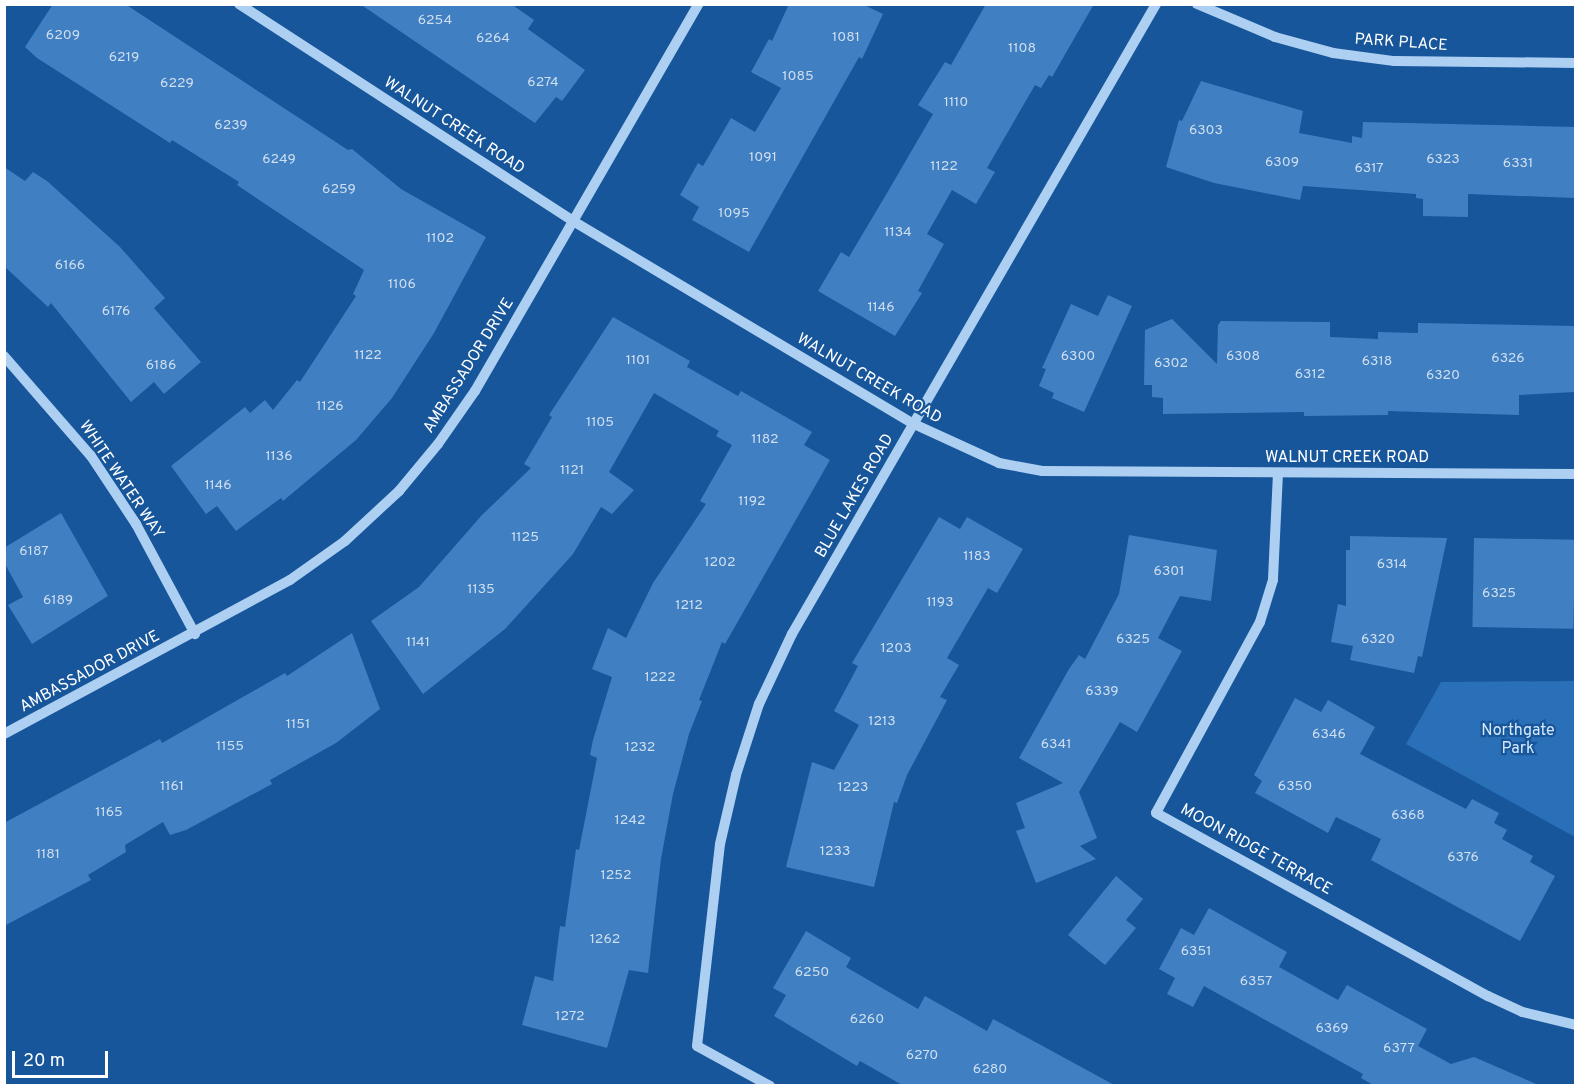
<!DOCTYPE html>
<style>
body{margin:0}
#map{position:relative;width:1580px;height:1090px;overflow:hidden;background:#17569a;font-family:Overpass,sans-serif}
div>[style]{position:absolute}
.green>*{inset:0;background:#2a70b8}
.building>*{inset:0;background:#407fc1;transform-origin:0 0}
.minor>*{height:10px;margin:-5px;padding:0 5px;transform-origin:5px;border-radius:5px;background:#accff2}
span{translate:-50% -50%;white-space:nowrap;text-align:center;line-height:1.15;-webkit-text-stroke:4.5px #17569a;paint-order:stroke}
.number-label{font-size:14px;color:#cfdff0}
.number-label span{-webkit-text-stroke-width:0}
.street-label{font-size:16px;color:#fff}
.park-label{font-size:16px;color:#d4e8fc}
.frame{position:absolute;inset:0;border:6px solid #fff;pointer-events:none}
.scale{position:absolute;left:12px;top:1051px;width:96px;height:27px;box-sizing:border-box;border:3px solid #fff;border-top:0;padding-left:8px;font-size:18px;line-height:21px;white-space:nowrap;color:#fff;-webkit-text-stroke:4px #17569a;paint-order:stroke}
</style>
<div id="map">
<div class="green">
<div style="clip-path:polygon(1575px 681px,1575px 837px,1406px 744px,1441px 682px)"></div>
</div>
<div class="building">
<div style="clip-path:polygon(53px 4px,125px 4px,348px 150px,352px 149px,401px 189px,486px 237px,434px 333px,392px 398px,356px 440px,283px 501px,281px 498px,236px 531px,217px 506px,206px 514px,171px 466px,245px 407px,250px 413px,265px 400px,273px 410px,297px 380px,300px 382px,356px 296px,353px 294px,364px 270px,237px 185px,239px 182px,172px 140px,170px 143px,37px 58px,25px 47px)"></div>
<div style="clip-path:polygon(360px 4px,511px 4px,534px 20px,528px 29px,585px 70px,562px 101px,556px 97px,535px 123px)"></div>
<div style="clip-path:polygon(789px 4px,862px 4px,883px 14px,862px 59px,859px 57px,749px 252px,692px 220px,699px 207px,680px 195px,698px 163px,703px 166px,731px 118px,755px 132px,781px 88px,751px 72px,769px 39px,772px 41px)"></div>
<div style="clip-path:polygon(986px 4px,1094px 4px,1052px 77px,1049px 75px,1041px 88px,1035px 85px,987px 168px,995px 172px,976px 204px,952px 190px,927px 234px,944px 244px,918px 291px,922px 293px,895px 336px,818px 291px,841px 252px,849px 257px,887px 193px,933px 114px,918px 105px,945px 62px,951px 65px)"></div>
<div style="clip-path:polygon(1201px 81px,1303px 111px,1299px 133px,1352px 143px,1352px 136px,1362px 138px,1363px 122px,1575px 127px,1575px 198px,1468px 194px,1468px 217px,1423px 216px,1423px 199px,1416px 198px,1416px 194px,1303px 186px,1300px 200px,1214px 183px,1166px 167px,1179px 120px,1182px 121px)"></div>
<div style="clip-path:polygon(4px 167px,25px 181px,33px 172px,47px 181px,120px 247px,165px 298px,154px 308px,201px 362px,164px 394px,154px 382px,131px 402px,51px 303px,48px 307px,4px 266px)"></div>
<div style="clip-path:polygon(1108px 295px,1132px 306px,1084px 412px,1052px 398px,1054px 393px,1039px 386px,1046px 369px,1042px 368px,1071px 304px,1098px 316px)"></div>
<div style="clip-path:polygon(613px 317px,690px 361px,687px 367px,738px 396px,741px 391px,812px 432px,804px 445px,830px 460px,725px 644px,722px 642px,699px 700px,702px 701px,689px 734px,673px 794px,661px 859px,648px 973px,629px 970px,607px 1048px,522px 1025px,535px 976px,553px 981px,560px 926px,565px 927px,576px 849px,579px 850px,597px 758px,590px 755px,593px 740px,612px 677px,592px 669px,608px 628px,626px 638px,653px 583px,706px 504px,700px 501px,732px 445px,716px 436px,719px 431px,654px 393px,609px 472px,634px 490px,612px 514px,601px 507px,573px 554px,505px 629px,423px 694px,371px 621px,419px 587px,482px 515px,531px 468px,524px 464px,552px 417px,549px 415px)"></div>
<div style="clip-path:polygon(1172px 319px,1217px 364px,1218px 325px,1221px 321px,1330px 322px,1330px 337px,1378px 339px,1378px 332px,1418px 333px,1418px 323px,1575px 326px,1575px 392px,1519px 395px,1519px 415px,1388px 411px,1388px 415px,1304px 416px,1304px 412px,1163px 414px,1163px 398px,1152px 397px,1152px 385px,1144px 385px,1145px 330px)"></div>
<div style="clip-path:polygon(61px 513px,108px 596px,32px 644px,8px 605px,23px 597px,4px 562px,4px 548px)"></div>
<div style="clip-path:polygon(939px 517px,960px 529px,967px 517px,1023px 549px,997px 593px,988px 588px,947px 658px,959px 665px,940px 697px,947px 700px,907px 775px,897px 803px,894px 802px,874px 887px,786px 867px,812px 762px,834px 770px,859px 725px,834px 711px,858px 666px,852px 663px)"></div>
<div style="clip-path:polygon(1129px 535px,1217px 550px,1211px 601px,1180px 596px,1158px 638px,1182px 651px,1137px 732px,1120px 722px,1079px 792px,1097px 838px,1080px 846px,1096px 859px,1036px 883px,1016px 831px,1025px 828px,1016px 803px,1063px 783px,1019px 758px,1069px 669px,1079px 655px,1085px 659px,1119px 594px)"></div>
<div style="clip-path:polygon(1350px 536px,1447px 538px,1422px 657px,1418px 656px,1414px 673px,1350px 660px,1353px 646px,1331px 642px,1338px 604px,1346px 606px,1346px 550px,1350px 550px)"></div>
<div style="left:1474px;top:538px;width:101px;height:89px;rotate:1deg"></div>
<div style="clip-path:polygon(352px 633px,380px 709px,336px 743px,270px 780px,272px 784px,186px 830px,170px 835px,163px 822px,125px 845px,126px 852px,88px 875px,91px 880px,4px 926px,4px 823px,160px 739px,162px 743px,285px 673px,287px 676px)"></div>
<div style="clip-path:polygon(1295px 698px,1321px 712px,1328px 700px,1375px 727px,1360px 754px,1466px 809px,1472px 799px,1499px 813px,1494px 823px,1507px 830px,1502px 839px,1533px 856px,1530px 862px,1555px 876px,1520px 941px,1371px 860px,1381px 839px,1336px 817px,1328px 833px,1255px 793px,1262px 781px,1254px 775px)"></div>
<div style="clip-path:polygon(1116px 876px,1143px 899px,1126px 920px,1136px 928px,1105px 965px,1068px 935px)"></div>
<div style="clip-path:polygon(1209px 908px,1287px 952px,1279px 967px,1338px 1000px,1347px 985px,1427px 1029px,1418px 1046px,1451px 1064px,1474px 1057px,1541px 1086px,1375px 1086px,1361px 1078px,1363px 1074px,1204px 986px,1193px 1007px,1167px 994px,1175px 978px,1159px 969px,1181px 928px,1194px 935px)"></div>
<div style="clip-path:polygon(806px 931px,851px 958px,846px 967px,918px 1009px,925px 996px,987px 1031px,993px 1019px,1116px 1086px,904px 1086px,860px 1061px,857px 1066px,774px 1016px,786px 995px,773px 988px)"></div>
</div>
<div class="minor">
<div style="left:239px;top:4px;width:398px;rotate:33deg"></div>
<div style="left:573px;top:221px;width:397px;rotate:30.8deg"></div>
<div style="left:914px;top:424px;width:94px;rotate:24.6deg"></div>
<div style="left:999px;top:463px;width:44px;rotate:10.5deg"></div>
<div style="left:1042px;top:471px;width:534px;rotate:0.32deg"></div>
<div style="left:1197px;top:4px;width:85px;rotate:22.9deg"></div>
<div style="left:1275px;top:37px;width:60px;rotate:15.4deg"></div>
<div style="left:1333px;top:53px;width:62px;rotate:7.5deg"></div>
<div style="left:1394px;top:61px;width:182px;rotate:0.6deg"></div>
<div style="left:4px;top:356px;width:133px;rotate:49deg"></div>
<div style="left:91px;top:456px;width:82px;rotate:56.5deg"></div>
<div style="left:136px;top:524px;width:125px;rotate:61.8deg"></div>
<div style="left:1278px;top:473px;width:107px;rotate:92.7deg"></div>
<div style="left:1273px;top:580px;width:44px;rotate:107.2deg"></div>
<div style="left:1260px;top:622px;width:217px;rotate:118.6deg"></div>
<div style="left:1156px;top:813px;width:379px;rotate:28.9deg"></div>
<div style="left:1488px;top:996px;width:38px;rotate:25deg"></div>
<div style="left:1522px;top:1012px;width:56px;rotate:13.5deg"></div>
<div style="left:4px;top:734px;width:325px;rotate:-28.3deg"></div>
<div style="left:290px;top:580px;width:67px;rotate:-35.3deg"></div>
<div style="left:345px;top:541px;width:74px;rotate:-42.8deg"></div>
<div style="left:399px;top:491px;width:61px;rotate:-50.3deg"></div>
<div style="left:438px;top:444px;width:65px;rotate:-55.1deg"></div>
<div style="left:475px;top:391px;width:447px;rotate:-60deg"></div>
<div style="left:770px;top:1086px;width:83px;rotate:-151.3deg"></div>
<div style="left:697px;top:1046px;width:203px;rotate:-83.5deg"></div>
<div style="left:720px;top:844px;width:71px;rotate:-76.9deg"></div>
<div style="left:736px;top:775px;width:75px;rotate:-72.1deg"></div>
<div style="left:759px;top:704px;width:77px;rotate:-64.8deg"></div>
<div style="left:792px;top:634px;width:728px;rotate:-59.98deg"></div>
</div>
<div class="number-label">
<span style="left:435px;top:21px">6254</span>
<span style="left:63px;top:36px">6209</span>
<span style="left:846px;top:38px">1081</span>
<span style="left:493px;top:39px">6264</span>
<span style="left:1022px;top:49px">1108</span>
<span style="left:124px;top:58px">6219</span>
<span style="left:798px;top:77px">1085</span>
<span style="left:543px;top:83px">6274</span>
<span style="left:177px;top:84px">6229</span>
<span style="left:956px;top:103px">1110</span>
<span style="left:231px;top:126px">6239</span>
<span style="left:1206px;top:131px">6303</span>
<span style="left:763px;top:158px">1091</span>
<span style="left:279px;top:160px">6249</span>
<span style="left:1443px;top:160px">6323</span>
<span style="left:1282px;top:163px">6309</span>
<span style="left:1518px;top:164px">6331</span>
<span style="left:944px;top:167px">1122</span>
<span style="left:1369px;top:169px">6317</span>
<span style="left:339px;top:190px">6259</span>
<span style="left:734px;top:214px">1095</span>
<span style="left:898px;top:233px">1134</span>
<span style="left:440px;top:239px">1102</span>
<span style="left:70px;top:266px">6166</span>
<span style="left:402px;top:285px">1106</span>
<span style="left:881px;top:308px">1146</span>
<span style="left:116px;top:312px">6176</span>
<span style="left:368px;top:356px">1122</span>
<span style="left:1078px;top:357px">6300</span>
<span style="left:1243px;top:357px">6308</span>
<span style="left:1508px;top:359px">6326</span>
<span style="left:638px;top:361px">1101</span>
<span style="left:1377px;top:362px">6318</span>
<span style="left:1171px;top:364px">6302</span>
<span style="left:161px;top:366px">6186</span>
<span style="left:1310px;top:375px">6312</span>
<span style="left:1443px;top:376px">6320</span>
<span style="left:330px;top:407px">1126</span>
<span style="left:600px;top:423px">1105</span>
<span style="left:765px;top:440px">1182</span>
<span style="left:279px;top:457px">1136</span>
<span style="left:572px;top:471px">1121</span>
<span style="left:218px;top:486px">1146</span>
<span style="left:752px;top:502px">1192</span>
<span style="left:525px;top:538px">1125</span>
<span style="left:34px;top:552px">6187</span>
<span style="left:977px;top:557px">1183</span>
<span style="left:720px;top:563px">1202</span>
<span style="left:1392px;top:565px">6314</span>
<span style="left:1169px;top:572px">6301</span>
<span style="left:481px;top:590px">1135</span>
<span style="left:1499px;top:594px">6325</span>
<span style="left:58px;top:601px">6189</span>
<span style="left:940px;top:603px">1193</span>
<span style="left:689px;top:606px">1212</span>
<span style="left:1133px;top:640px">6325</span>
<span style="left:1378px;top:640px">6320</span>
<span style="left:418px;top:643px">1141</span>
<span style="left:896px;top:649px">1203</span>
<span style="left:660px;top:678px">1222</span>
<span style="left:1102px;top:692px">6339</span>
<span style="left:882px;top:722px">1213</span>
<span style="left:298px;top:725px">1151</span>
<span style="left:1329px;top:735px">6346</span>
<span style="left:1056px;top:745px">6341</span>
<span style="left:230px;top:747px">1155</span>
<span style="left:640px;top:748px">1232</span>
<span style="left:172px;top:787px">1161</span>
<span style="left:1295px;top:787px">6350</span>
<span style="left:853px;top:788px">1223</span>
<span style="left:109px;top:813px">1165</span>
<span style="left:1408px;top:816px">6368</span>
<span style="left:630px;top:821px">1242</span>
<span style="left:835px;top:852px">1233</span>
<span style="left:48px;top:855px">1181</span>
<span style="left:1463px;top:858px">6376</span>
<span style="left:616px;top:876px">1252</span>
<span style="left:605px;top:940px">1262</span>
<span style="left:1196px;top:952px">6351</span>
<span style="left:812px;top:973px">6250</span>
<span style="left:1256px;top:982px">6357</span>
<span style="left:570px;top:1017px">1272</span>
<span style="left:867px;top:1020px">6260</span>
<span style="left:1332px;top:1029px">6369</span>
<span style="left:1399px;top:1049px">6377</span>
<span style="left:922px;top:1056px">6270</span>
<span style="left:990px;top:1070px">6280</span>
</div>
<div class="street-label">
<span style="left:1401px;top:43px;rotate:4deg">PARK PLACE</span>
<span style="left:454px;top:126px;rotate:33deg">WALNUT CREEK ROAD</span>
<span style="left:469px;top:366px;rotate:-58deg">AMBASSADOR DRIVE</span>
<span style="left:869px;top:379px;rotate:30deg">WALNUT CREEK ROAD</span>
<span style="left:1347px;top:458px">WALNUT CREEK ROAD</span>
<span style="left:121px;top:480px;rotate:56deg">WHITE WATER WAY</span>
<span style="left:855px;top:496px;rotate:-60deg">BLUE LAKES ROAD</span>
<span style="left:90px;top:672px;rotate:-28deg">AMBASSADOR DRIVE</span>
<span style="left:1256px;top:850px;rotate:29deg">MOON RIDGE TERRACE</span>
</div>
<div class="park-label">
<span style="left:1518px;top:740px">Northgate<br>Park</span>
</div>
<div class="frame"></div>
<div class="scale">20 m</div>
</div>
